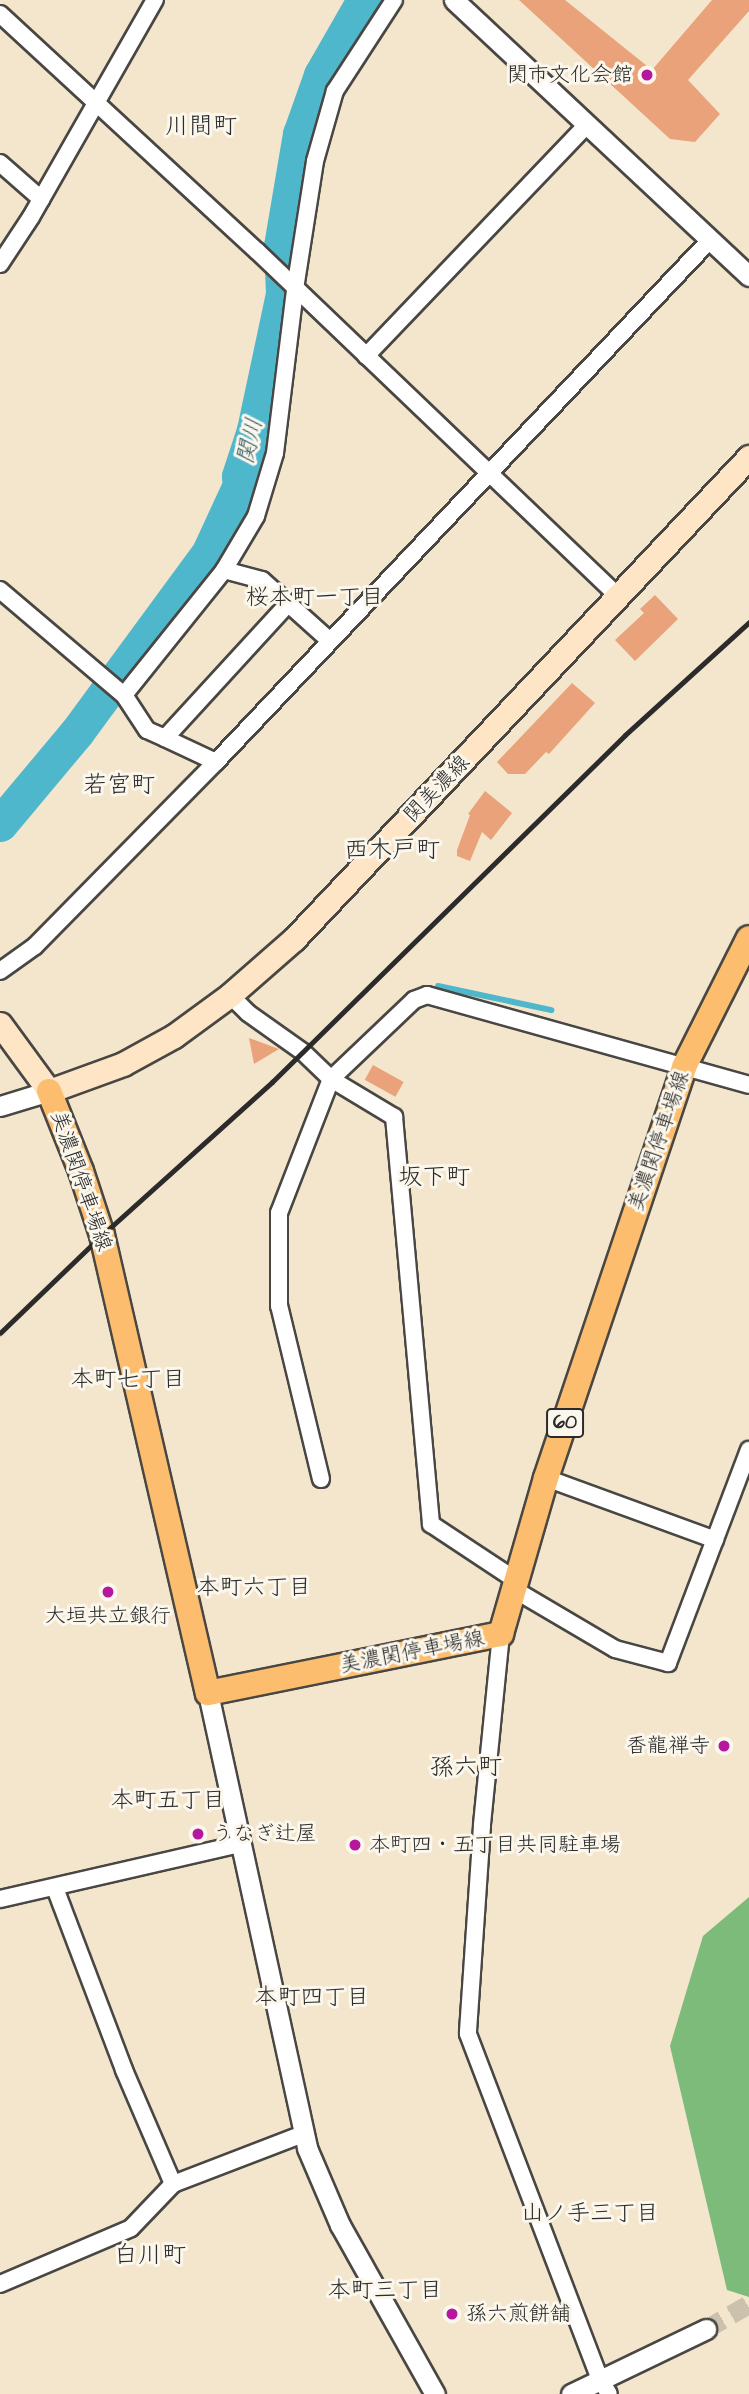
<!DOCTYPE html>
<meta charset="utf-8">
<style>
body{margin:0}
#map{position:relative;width:749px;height:2394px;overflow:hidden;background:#f3e6cd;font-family:"Architects Daughter","Klee One",sans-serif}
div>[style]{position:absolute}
.forest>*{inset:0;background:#7dbb7a}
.stream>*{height:6px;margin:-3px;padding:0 3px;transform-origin:3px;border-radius:3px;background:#4eb7cc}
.river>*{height:35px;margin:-17.5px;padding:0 17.5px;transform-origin:17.5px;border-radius:17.5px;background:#4eb7cc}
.building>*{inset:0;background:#e9a27a;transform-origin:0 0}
.tertiary-tunnel>*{height:19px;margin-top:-9.5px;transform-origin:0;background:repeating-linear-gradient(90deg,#cbc1ad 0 19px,transparent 0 29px)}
.roads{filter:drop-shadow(2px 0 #494743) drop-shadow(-2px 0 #494743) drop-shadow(0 2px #494743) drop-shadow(0 -2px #494743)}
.minor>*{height:16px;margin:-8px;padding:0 8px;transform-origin:8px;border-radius:8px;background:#fff}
.tertiary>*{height:19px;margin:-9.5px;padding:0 9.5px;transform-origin:9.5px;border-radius:9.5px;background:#fff}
.secondary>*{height:23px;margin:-11.5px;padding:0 11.5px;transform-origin:11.5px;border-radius:11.5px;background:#fee5c5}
.primary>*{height:24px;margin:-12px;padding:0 12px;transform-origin:12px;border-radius:12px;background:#fcbd6e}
.rail>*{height:5px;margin:-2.5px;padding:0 2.5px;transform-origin:2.5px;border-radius:2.5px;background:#2b2b2b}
.dots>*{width:19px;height:19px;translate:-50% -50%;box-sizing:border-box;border:4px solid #fbf7ec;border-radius:50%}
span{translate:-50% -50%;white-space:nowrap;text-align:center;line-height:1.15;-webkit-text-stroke:6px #fbf7ec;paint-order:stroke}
.shield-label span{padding:2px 5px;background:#fbf7ec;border:2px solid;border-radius:5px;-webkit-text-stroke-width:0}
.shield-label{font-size:19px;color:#2b2b2b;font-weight:700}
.poi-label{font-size:21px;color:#2b2b2b}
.right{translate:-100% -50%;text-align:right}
.left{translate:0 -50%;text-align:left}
.street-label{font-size:21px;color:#2b2b2b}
.water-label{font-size:23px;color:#375c63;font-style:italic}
.neighbourhood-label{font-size:23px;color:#2b2b2b}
.quarter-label{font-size:24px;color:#2b2b2b}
</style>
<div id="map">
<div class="forest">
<div style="clip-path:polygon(749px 1897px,749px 2297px,727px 2290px,670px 2046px,703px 1936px)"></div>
</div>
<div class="stream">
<div style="left:438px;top:986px;width:116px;rotate:12deg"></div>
</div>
<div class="river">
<div style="left:0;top:824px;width:120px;rotate:-50.1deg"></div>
<div style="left:77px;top:732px;width:223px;rotate:-53.7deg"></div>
<div style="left:209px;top:552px;width:74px;rotate:-65.2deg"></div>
<div style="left:240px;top:485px;width:9px;rotate:-96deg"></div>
<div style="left:239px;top:476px;width:48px;rotate:-71.9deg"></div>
<div style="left:254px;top:430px;width:140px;rotate:-78deg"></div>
<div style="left:283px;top:293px;width:47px;rotate:-92.4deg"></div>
<div style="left:281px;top:246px;width:114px;rotate:-80.4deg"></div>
<div style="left:300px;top:134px;width:63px;rotate:-70.4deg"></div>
<div style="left:321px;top:75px;width:86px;rotate:-60.2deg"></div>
</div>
<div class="building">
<div style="clip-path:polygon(519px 0,565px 0,652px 70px,712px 0,749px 0,749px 11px,688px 80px,720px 114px,695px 142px,670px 139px)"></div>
<div style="clip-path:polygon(655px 595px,678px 619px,635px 661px,615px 640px,644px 613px,640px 609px)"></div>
<div style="clip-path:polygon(572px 683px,595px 703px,549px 754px,546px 752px,525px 774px,508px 774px,497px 762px)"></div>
<div style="clip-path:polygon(485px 791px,512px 813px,491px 840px,482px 832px,470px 861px,457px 856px,457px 850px,470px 815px,468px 814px)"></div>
<div style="clip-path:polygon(249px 1038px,279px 1049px,254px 1064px)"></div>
<div style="left:373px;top:1065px;width:35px;height:17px;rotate:29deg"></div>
</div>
<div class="tertiary-tunnel">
<div style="left:706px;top:2329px;width:50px;rotate:-30.2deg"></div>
</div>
<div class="roads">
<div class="minor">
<div style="left:0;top:14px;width:350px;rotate:42.7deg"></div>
<div style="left:257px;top:251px;width:501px;rotate:43.71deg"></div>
<div style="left:0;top:163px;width:55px;rotate:41.3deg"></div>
<div style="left:0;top:264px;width:56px;rotate:-56.6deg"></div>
<div style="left:31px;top:217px;width:250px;rotate:-60.3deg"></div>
<div style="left:366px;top:356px;width:320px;rotate:-46.3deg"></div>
<div style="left:224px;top:570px;width:39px;rotate:15deg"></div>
<div style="left:262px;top:580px;width:91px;rotate:41.9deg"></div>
<div style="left:0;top:590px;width:162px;rotate:40.3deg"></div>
<div style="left:124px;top:695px;width:42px;rotate:56.7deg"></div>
<div style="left:147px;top:730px;width:20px;rotate:24deg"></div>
<div style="left:124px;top:695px;width:160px;rotate:-51.3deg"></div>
<div style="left:224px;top:570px;width:63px;rotate:-59.3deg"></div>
<div style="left:256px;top:516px;width:66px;rotate:-73.2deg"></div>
<div style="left:275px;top:453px;width:165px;rotate:-83deg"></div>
<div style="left:295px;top:289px;width:130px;rotate:-81.1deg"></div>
<div style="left:315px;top:161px;width:73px;rotate:-74.1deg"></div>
<div style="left:335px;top:91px;width:108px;rotate:-57deg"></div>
<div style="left:216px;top:762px;width:56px;rotate:-154.8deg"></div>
<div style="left:165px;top:738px;width:182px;rotate:-47.5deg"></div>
<div style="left:0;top:971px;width:43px;rotate:-35.5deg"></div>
<div style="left:35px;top:946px;width:258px;rotate:-45.5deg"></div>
<div style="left:216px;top:762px;width:720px;rotate:-46.58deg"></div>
<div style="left:230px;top:995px;width:25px;rotate:45deg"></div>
<div style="left:248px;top:1013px;width:67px;rotate:35.3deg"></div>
<div style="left:303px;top:1052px;width:39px;rotate:44deg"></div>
<div style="left:331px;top:1079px;width:74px;rotate:31.1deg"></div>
<div style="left:394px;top:1117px;width:409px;rotate:84.8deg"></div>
<div style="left:431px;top:1524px;width:103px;rotate:33.5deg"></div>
<div style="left:546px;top:1478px;width:180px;rotate:20.1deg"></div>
<div style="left:321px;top:1479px;width:178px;rotate:-103.6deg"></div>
<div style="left:279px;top:1306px;width:93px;rotate:-90deg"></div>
<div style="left:279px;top:1213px;width:144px;rotate:-68.8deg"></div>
<div style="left:331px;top:1079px;width:115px;rotate:-43.6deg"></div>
<div style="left:414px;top:1000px;width:14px;rotate:-21deg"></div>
<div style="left:427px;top:995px;width:334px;rotate:15.6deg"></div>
<div style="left:515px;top:1590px;width:116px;rotate:30.5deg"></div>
<div style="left:615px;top:1649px;width:55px;rotate:14.8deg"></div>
<div style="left:668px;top:1663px;width:228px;rotate:-69.2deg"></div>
<div style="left:501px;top:1634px;width:193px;rotate:95.7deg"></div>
<div style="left:482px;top:1826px;width:208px;rotate:93.9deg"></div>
<div style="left:468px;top:2034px;width:369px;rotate:69.1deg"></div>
<div style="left:600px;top:2379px;width:17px;rotate:59deg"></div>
<div style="left:55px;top:1888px;width:195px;rotate:69.2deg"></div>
<div style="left:124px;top:2070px;width:124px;rotate:66.7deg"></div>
<div style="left:0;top:1899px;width:246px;rotate:-12.9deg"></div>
<div style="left:0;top:2284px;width:142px;rotate:-23.1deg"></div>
<div style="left:131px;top:2228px;width:61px;rotate:-46.3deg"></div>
<div style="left:173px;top:2184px;width:139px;rotate:-21deg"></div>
</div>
<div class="tertiary">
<div style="left:454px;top:0;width:404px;rotate:43.1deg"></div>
<div style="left:0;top:1106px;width:51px;rotate:-17deg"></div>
<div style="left:208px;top:1693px;width:466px;rotate:77.7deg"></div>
<div style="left:307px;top:2148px;width:84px;rotate:66.8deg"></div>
<div style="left:340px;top:2225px;width:194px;rotate:60.7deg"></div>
<div style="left:571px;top:2394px;width:150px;rotate:-25.7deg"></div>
</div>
<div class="secondary">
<div style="left:0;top:1024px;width:83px;rotate:53.8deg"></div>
<div style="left:49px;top:1091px;width:79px;rotate:-20deg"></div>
<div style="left:123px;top:1064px;width:58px;rotate:-28.8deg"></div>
<div style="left:174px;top:1036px;width:69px;rotate:-36.2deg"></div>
<div style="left:230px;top:995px;width:85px;rotate:-41.2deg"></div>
<div style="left:294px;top:939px;width:663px;rotate:-46.65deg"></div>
</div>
<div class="primary">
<div style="left:49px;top:1091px;width:86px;rotate:68.2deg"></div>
<div style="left:81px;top:1171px;width:67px;rotate:71.8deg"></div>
<div style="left:102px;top:1235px;width:470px;rotate:77deg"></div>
<div style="left:208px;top:1693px;width:299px;rotate:-11.4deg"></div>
<div style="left:501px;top:1634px;width:162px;rotate:-73.9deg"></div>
<div style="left:546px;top:1478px;width:434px;rotate:-71.4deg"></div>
<div style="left:684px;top:1067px;width:144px;rotate:-63.3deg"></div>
</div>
</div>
<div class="rail">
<div style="left:0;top:1333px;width:141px;rotate:-43.9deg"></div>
<div style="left:102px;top:1235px;width:229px;rotate:-42deg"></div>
<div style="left:272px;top:1082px;width:495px;rotate:-44.5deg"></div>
<div style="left:625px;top:735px;width:168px;rotate:-42.3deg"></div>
</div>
<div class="dots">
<div style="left:647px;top:75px;background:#b5179e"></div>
<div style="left:108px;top:1592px;background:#b5179e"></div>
<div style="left:724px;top:1746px;background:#b5179e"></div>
<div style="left:198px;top:1834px;background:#b5179e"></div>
<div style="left:355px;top:1845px;background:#b5179e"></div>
<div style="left:452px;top:2314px;background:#b5179e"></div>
</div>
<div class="shield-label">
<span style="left:565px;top:1423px">60</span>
</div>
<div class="poi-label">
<span class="right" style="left:633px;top:75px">関市文化会館</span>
<span style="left:108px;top:1616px">大垣共立銀行</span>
<span class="right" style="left:710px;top:1746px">香龍禅寺</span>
<span class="left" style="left:212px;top:1834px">うなぎ辻屋</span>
<span class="left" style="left:369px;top:1845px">本町四・五丁目共同駐車場</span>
<span class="left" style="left:466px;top:2314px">孫六煎餅舗</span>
</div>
<div class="street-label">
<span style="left:437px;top:789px;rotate:-46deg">関美濃線</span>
<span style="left:659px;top:1141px;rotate:-71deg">美濃関停車場線</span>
<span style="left:81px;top:1181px;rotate:71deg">美濃関停車場線</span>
<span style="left:412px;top:1652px;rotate:-11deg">美濃関停車場線</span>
</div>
<div class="water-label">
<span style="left:250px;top:441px;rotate:-77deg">関川</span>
</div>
<div class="neighbourhood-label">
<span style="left:315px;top:597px">桜本町一丁目</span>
<span style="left:128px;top:1379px">本町七丁目</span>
<span style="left:254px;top:1587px">本町六丁目</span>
<span style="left:168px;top:1800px">本町五丁目</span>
<span style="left:312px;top:1997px">本町四丁目</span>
<span style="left:590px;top:2213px">山ノ手三丁目</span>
<span style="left:385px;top:2290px">本町三丁目</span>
</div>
<div class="quarter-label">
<span style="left:201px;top:127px">川間町</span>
<span style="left:119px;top:786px">若宮町</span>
<span style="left:392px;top:851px">西木戸町</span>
<span style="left:434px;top:1178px">坂下町</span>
<span style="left:466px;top:1768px">孫六町</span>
<span style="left:150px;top:2256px">白川町</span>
</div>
</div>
